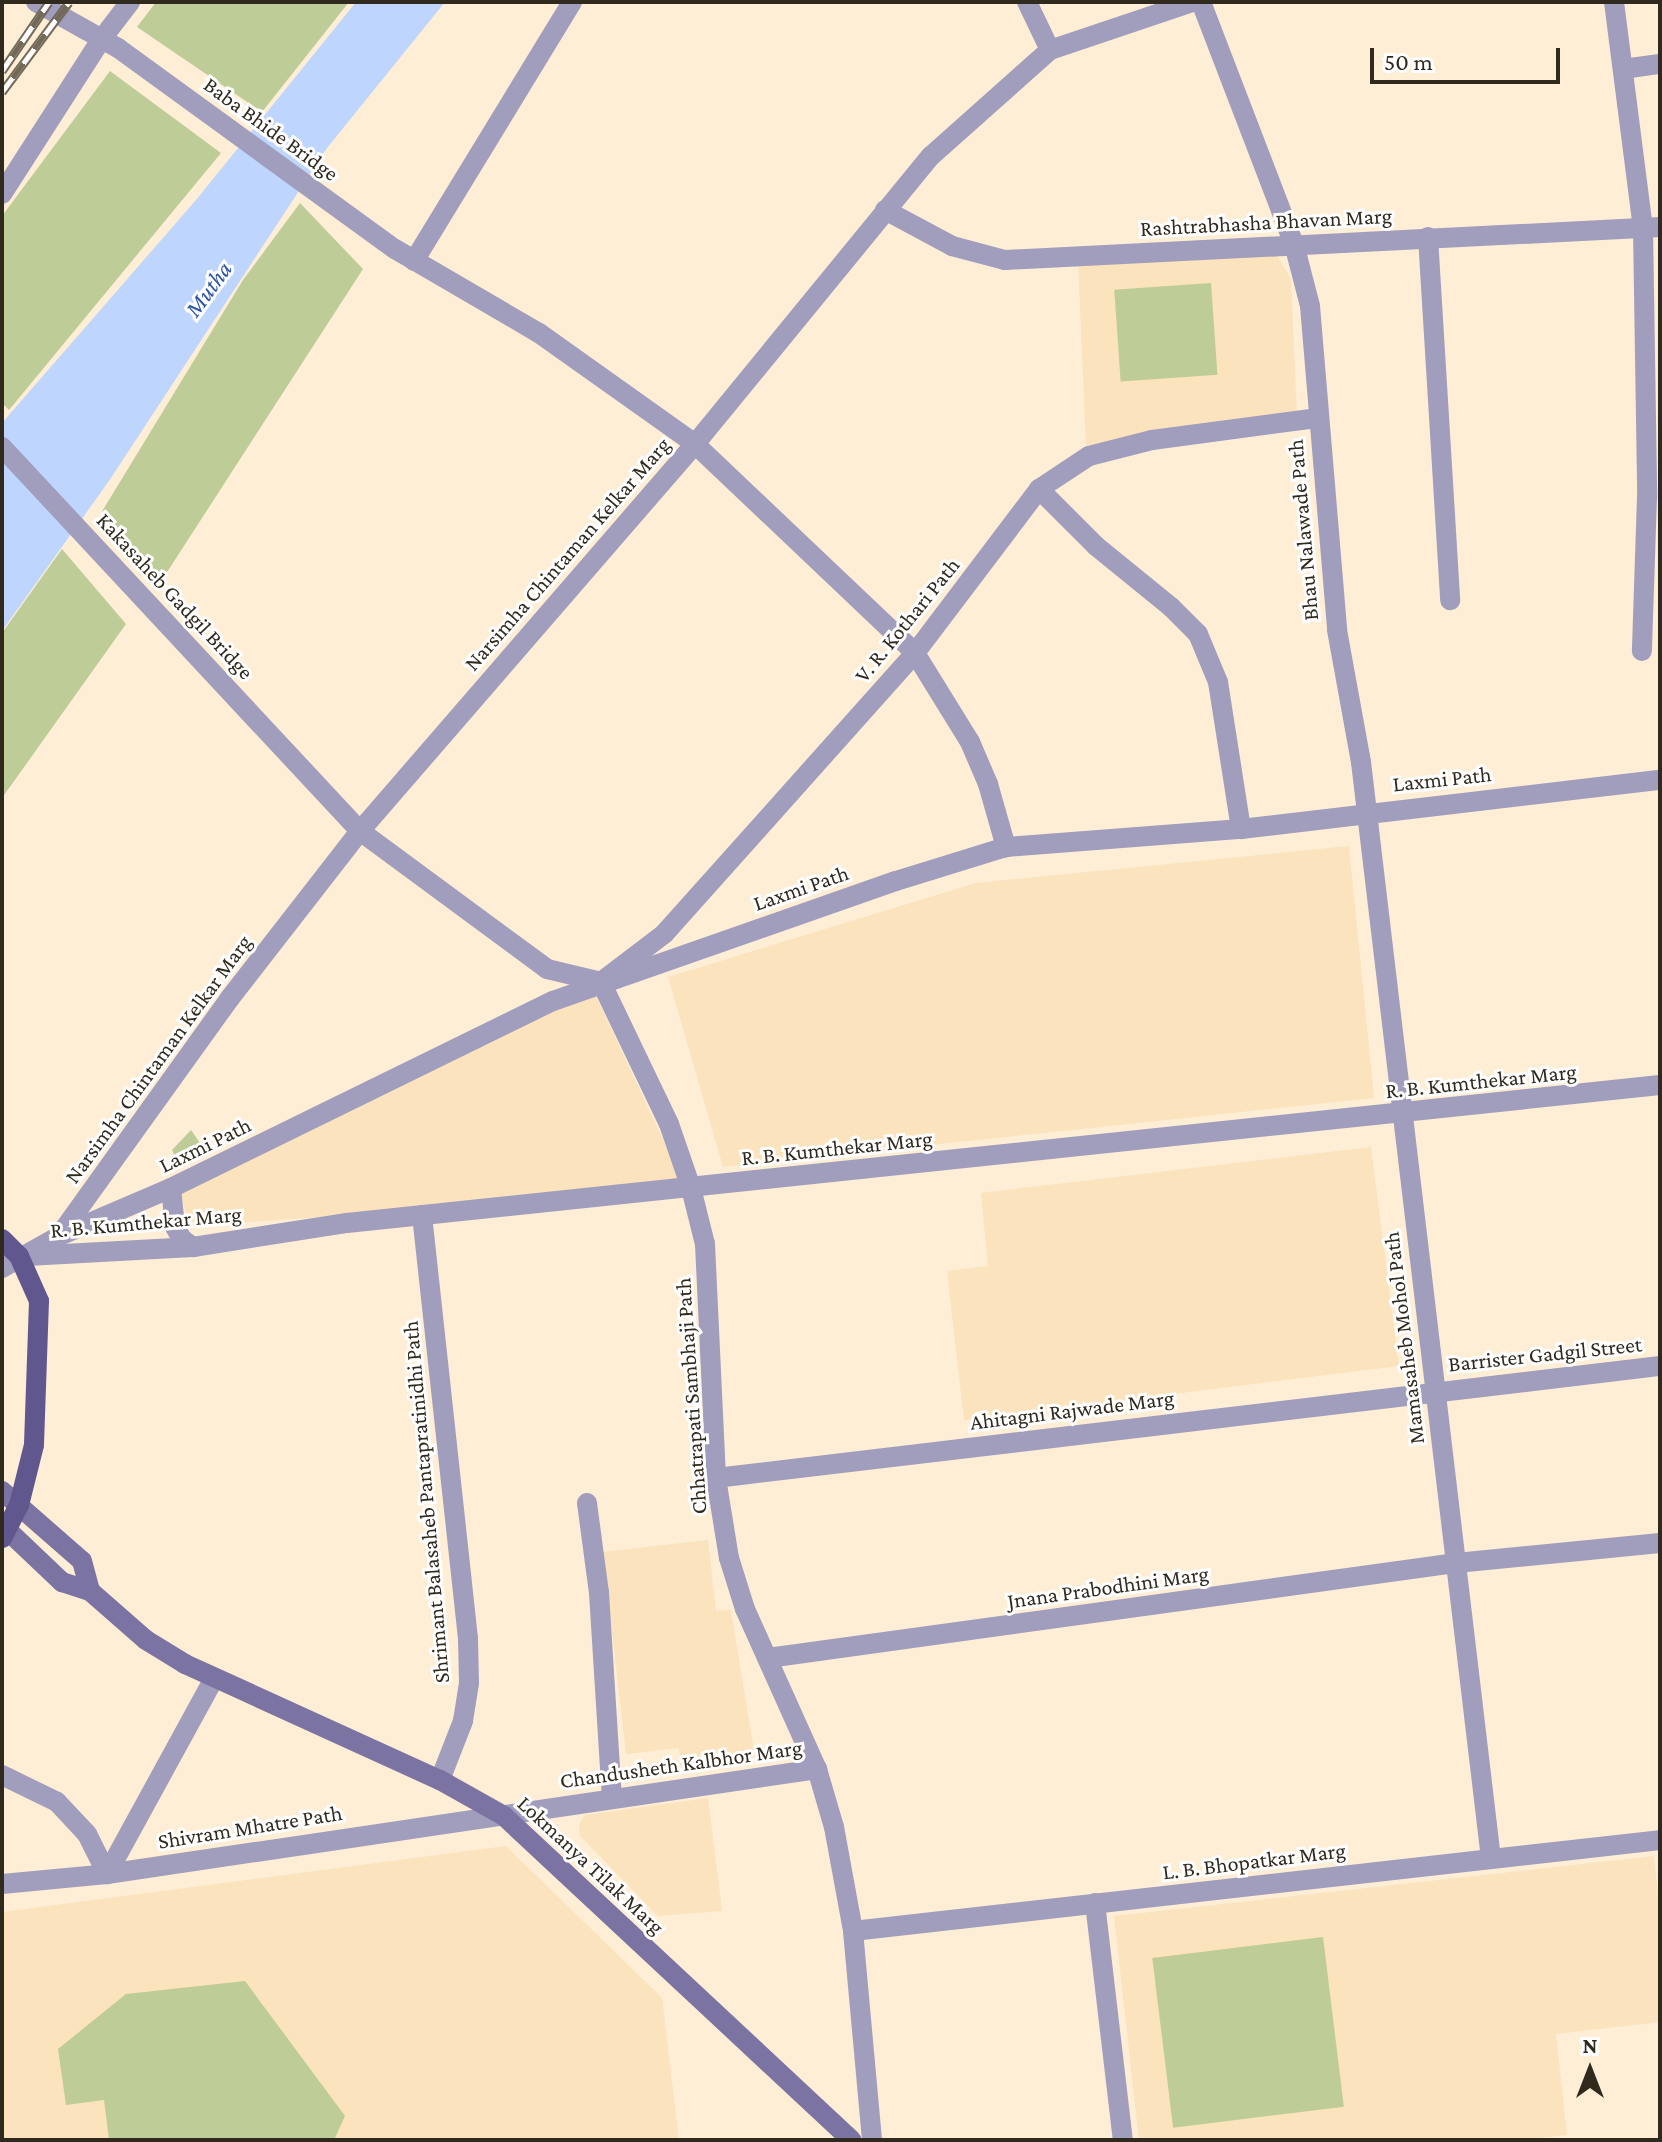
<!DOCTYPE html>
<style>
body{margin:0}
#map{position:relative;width:1662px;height:2142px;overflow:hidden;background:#feeed6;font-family:"Crimson Pro",serif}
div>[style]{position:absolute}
.built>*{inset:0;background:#fae3bd}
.green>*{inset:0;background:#becc97;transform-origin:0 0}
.water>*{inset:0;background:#bed5fe}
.minor>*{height:20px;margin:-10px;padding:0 10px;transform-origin:10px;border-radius:10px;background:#a19dbd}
.tertiary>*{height:20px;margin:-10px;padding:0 10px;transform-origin:10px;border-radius:10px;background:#a19dbd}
.secondary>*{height:20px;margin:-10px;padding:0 10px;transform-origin:10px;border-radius:10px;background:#7b74a3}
.primary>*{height:20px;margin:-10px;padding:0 10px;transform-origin:10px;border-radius:10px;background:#61578f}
.rail>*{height:9px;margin-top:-4.5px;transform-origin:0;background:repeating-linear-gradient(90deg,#fefefe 0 18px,#736959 0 36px);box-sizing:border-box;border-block:2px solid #736959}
span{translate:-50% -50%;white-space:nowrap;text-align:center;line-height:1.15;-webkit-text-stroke:6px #fefefe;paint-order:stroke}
.street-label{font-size:22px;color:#30291d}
.water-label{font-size:24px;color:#2b54a2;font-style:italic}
.frame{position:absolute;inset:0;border:4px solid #30291d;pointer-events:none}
.north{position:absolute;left:1550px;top:2030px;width:80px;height:80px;-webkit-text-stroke:6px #fefefe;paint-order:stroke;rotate:0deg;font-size:22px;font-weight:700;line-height:32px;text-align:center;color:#30291d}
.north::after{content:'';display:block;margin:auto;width:28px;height:36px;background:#30291d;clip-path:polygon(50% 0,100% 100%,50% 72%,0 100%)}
.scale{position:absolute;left:1370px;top:48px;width:190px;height:36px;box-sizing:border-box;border:4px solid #30291d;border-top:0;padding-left:10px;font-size:24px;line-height:28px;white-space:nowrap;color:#30291d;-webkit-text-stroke:6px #fefefe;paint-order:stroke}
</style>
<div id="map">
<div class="built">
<div style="clip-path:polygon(1276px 254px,1291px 279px,1297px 417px,1161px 430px,1086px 446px,1078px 262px)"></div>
<div style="clip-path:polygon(1349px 846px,1374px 1098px,723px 1167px,668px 977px,976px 883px)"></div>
<div style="clip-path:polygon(594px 992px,682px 1180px,381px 1213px,189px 1226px,180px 1189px)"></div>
<div style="clip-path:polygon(1371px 1147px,1399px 1366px,964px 1420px,947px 1271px,988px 1266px,981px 1193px)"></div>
<div style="clip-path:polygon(708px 1540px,716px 1611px,731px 1610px,755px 1757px,681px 1767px,679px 1748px,626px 1754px,603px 1552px)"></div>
<div style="clip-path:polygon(708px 1798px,722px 1911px,658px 1916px,580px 1836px,579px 1825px,585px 1815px)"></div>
<div style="clip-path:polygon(506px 1846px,662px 1998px,679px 2140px,2px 2140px,2px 1912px)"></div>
<div style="clip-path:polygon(1654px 1856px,1660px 1913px,1660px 2022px,1556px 2034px,1567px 2135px,1521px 2140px,1139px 2140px,1114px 1916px)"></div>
</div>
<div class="green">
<div style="clip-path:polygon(156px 2px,349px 2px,262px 112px,137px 27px)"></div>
<div style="clip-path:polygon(110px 71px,221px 153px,9px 410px,2px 403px,2px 216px)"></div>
<div style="clip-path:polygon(300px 203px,363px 269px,160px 583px,101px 513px,243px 280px)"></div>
<div style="left:1211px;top:283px;width:92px;height:97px;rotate:86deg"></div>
<div style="clip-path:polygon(62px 549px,126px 624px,2px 798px,2px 633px)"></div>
<div style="clip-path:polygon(191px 1130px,204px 1149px,175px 1157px,172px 1150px)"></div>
<div style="left:1323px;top:1937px;width:171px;height:172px;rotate:83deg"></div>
<div style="clip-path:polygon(245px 1981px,345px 2116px,334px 2140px,109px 2140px,104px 2100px,66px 2105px,58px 2049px,126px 1994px)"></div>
</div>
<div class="water">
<div style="clip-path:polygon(356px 2px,445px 2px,327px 148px,111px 478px,2px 631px,2px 423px,196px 200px)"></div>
</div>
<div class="minor">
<div style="left:1027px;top:2px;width:53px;rotate:64.4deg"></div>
<div style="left:1201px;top:2px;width:259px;rotate:69deg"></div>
<div style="left:1294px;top:244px;width:64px;rotate:75.5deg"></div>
<div style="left:1310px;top:306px;width:325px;rotate:85.2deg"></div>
<div style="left:1337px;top:630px;width:134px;rotate:79.7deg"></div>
<div style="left:1361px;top:762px;width:1104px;rotate:83.24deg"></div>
<div style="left:1614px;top:2px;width:228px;rotate:82.7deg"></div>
<div style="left:1643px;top:228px;width:269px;rotate:89.1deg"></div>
<div style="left:1647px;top:497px;width:154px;rotate:91.9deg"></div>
<div style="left:101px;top:40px;width:48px;rotate:-52.7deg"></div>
<div style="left:1623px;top:69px;width:37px;rotate:-8deg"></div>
<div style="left:885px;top:210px;width:76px;rotate:28.2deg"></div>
<div style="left:952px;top:246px;width:55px;rotate:14.8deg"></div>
<div style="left:1005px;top:260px;width:656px;rotate:-2.88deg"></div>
<div style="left:1428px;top:237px;width:364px;rotate:86.5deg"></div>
<div style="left:695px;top:444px;width:303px;rotate:43.5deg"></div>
<div style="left:915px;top:653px;width:105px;rotate:58.3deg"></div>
<div style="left:970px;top:742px;width:46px;rotate:66.8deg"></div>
<div style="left:988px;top:784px;width:66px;rotate:74.1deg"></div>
<div style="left:1039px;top:489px;width:81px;rotate:45deg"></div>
<div style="left:1096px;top:546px;width:97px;rotate:39.1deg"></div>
<div style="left:1171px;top:607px;width:38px;rotate:45deg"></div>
<div style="left:1198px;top:634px;width:52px;rotate:67.4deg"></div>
<div style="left:1218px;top:682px;width:149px;rotate:81.1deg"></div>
<div style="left:601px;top:982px;width:79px;rotate:-37.3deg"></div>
<div style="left:664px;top:934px;width:377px;rotate:-48.2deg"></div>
<div style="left:915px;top:653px;width:206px;rotate:-52.9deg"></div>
<div style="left:1039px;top:489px;width:60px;rotate:-33.4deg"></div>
<div style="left:1089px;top:456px;width:65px;rotate:-14.3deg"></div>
<div style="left:1152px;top:440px;width:166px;rotate:-7.6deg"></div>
<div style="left:422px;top:1215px;width:426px;rotate:83.8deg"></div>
<div style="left:468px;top:1639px;width:44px;rotate:88.7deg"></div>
<div style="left:469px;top:1683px;width:38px;rotate:99deg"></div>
<div style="left:463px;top:1721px;width:63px;rotate:111.3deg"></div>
<div style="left:716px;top:1478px;width:951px;rotate:-6.77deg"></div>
<div style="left:587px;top:1503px;width:91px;rotate:82.4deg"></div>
<div style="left:599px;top:1593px;width:204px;rotate:86.4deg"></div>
<div style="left:768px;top:1658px;width:695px;rotate:-7.86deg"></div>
<div style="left:1456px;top:1563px;width:205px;rotate:-5.6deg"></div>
<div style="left:2px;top:1775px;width:61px;rotate:26.1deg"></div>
<div style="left:57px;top:1802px;width:44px;rotate:46.8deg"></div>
<div style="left:87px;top:1834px;width:45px;rotate:63.4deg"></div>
<div style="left:107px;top:1874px;width:221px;rotate:-61.3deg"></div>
<div style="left:1095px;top:1903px;width:239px;rotate:83.3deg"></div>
<div style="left:853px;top:1931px;width:812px;rotate:-6.43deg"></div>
</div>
<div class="tertiary">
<div style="left:36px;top:2px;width:94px;rotate:29.3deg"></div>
<div style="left:118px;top:48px;width:342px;rotate:36deg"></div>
<div style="left:395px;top:249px;width:167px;rotate:30.3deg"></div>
<div style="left:539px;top:333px;width:191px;rotate:35.4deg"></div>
<div style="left:2px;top:194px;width:183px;rotate:-57.3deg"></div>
<div style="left:414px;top:261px;width:303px;rotate:-58.6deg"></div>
<div style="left:2px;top:447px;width:525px;rotate:47.01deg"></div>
<div style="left:360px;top:831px;width:232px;rotate:36.4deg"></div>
<div style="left:547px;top:969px;width:56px;rotate:13.5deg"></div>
<div style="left:601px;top:982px;width:157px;rotate:64.4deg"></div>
<div style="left:669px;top:1124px;width:68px;rotate:71deg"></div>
<div style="left:691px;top:1188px;width:58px;rotate:76deg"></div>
<div style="left:705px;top:1244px;width:234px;rotate:87.3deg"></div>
<div style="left:716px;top:1478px;width:81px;rotate:80.8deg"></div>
<div style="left:729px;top:1558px;width:53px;rotate:72.6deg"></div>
<div style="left:745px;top:1609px;width:175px;rotate:65.8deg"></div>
<div style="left:817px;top:1769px;width:60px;rotate:73.7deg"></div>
<div style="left:834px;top:1827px;width:106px;rotate:79.6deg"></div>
<div style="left:853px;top:1931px;width:210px;rotate:84.8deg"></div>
<div style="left:171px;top:1188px;width:39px;rotate:84deg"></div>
<div style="left:175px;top:1227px;width:14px;rotate:60deg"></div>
<div style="left:182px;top:1239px;width:14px;rotate:36deg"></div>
<div style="left:59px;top:1236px;width:293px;rotate:-54.3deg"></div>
<div style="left:230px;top:998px;width:212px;rotate:-52.1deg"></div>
<div style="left:360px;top:831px;width:512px;rotate:-49.12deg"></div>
<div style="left:695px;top:444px;width:372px;rotate:-50.7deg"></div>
<div style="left:931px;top:156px;width:159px;rotate:-41.7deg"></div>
<div style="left:1050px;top:50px;width:151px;rotate:-18.6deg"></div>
<div style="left:27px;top:1256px;width:166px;rotate:-3.1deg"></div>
<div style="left:193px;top:1247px;width:156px;rotate:-8.9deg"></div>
<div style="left:347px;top:1223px;width:1320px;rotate:-6deg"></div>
<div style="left:2px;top:1268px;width:65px;rotate:-29.3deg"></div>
<div style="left:59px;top:1236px;width:122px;rotate:-23.2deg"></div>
<div style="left:171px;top:1188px;width:425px;rotate:-26.1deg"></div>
<div style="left:553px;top:1001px;width:363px;rotate:-19.3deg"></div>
<div style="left:896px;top:881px;width:115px;rotate:-17.2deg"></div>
<div style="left:1006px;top:847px;width:236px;rotate:-4.4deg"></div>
<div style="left:1241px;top:829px;width:422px;rotate:-6.7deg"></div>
<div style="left:2px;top:1884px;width:105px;rotate:-5.4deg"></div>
<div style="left:107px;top:1874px;width:718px;rotate:-8.41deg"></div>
</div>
<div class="secondary">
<div style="left:2px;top:1491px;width:106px;rotate:41.2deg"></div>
<div style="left:82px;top:1561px;width:31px;rotate:75deg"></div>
<div style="left:2px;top:1525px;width:83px;rotate:43.5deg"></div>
<div style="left:62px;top:1582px;width:29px;rotate:18deg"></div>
<div style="left:90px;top:1591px;width:74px;rotate:41.2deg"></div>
<div style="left:146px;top:1640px;width:46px;rotate:31.6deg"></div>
<div style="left:185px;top:1664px;width:280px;rotate:24.5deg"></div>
<div style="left:440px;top:1780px;width:73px;rotate:29.4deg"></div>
<div style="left:504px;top:1816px;width:475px;rotate:43deg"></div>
</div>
<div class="primary">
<div style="left:2px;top:1239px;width:24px;rotate:45deg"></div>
<div style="left:19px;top:1256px;width:49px;rotate:66deg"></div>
<div style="left:39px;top:1301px;width:144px;rotate:92deg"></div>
<div style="left:34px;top:1445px;width:62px;rotate:104deg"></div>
<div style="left:19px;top:1505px;width:37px;rotate:117deg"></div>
</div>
<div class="rail">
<div style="left:2px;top:71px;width:83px;rotate:-55.7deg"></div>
<div style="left:2px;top:92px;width:112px;rotate:-53.3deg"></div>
</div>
<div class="street-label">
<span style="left:271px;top:129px;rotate:36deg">Baba Bhide Bridge</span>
<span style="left:1266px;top:222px;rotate:-3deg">Rashtrabhasha Bhavan Marg</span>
<span style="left:1303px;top:530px;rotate:-95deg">Bhau Nalawade Path</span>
<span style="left:567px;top:554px;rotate:-49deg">Narsimha Chintaman Kelkar Marg</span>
<span style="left:175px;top:596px;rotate:47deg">Kakasaheb Gadgil Bridge</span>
<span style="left:907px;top:620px;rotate:-51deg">V. R. Kothari Path</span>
<span style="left:1442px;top:779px;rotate:-6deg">Laxmi Path</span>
<span style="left:801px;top:888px;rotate:-19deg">Laxmi Path</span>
<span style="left:158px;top:1059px;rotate:-54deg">Narsimha Chintaman Kelkar Marg</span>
<span style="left:1481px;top:1081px;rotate:-6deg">R. B. Kumthekar Marg</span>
<span style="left:205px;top:1145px;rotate:-26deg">Laxmi Path</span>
<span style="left:837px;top:1148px;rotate:-6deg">R. B. Kumthekar Marg</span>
<span style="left:146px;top:1222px;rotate:-5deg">R. B. Kumthekar Marg</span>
<span style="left:1404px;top:1338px;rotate:-97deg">Mamasaheb Mohol Path</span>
<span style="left:1545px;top:1354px;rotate:-6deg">Barrister Gadgil Street</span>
<span style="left:691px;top:1396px;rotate:-94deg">Chhatrapati Sambhaji Path</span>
<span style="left:1072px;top:1410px;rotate:-7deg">Ahitagni Rajwade Marg</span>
<span style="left:426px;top:1502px;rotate:-95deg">Shrimant Balasaheb Pantapratinidhi Path</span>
<span style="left:1108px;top:1587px;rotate:-8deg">Jnana Prabodhini Marg</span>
<span style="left:681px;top:1764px;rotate:-8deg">Chandusheth Kalbhor Marg</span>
<span style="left:250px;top:1827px;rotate:-9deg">Shivram Mhatre Path</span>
<span style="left:1254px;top:1861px;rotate:-7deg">L. B. Bhopatkar Marg</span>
<span style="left:591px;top:1865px;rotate:43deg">Lokmanya Tilak Marg</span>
</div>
<div class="water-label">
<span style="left:208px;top:289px;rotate:-54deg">Mutha</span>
</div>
<div class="frame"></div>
<div class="north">N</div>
<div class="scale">50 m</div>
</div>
